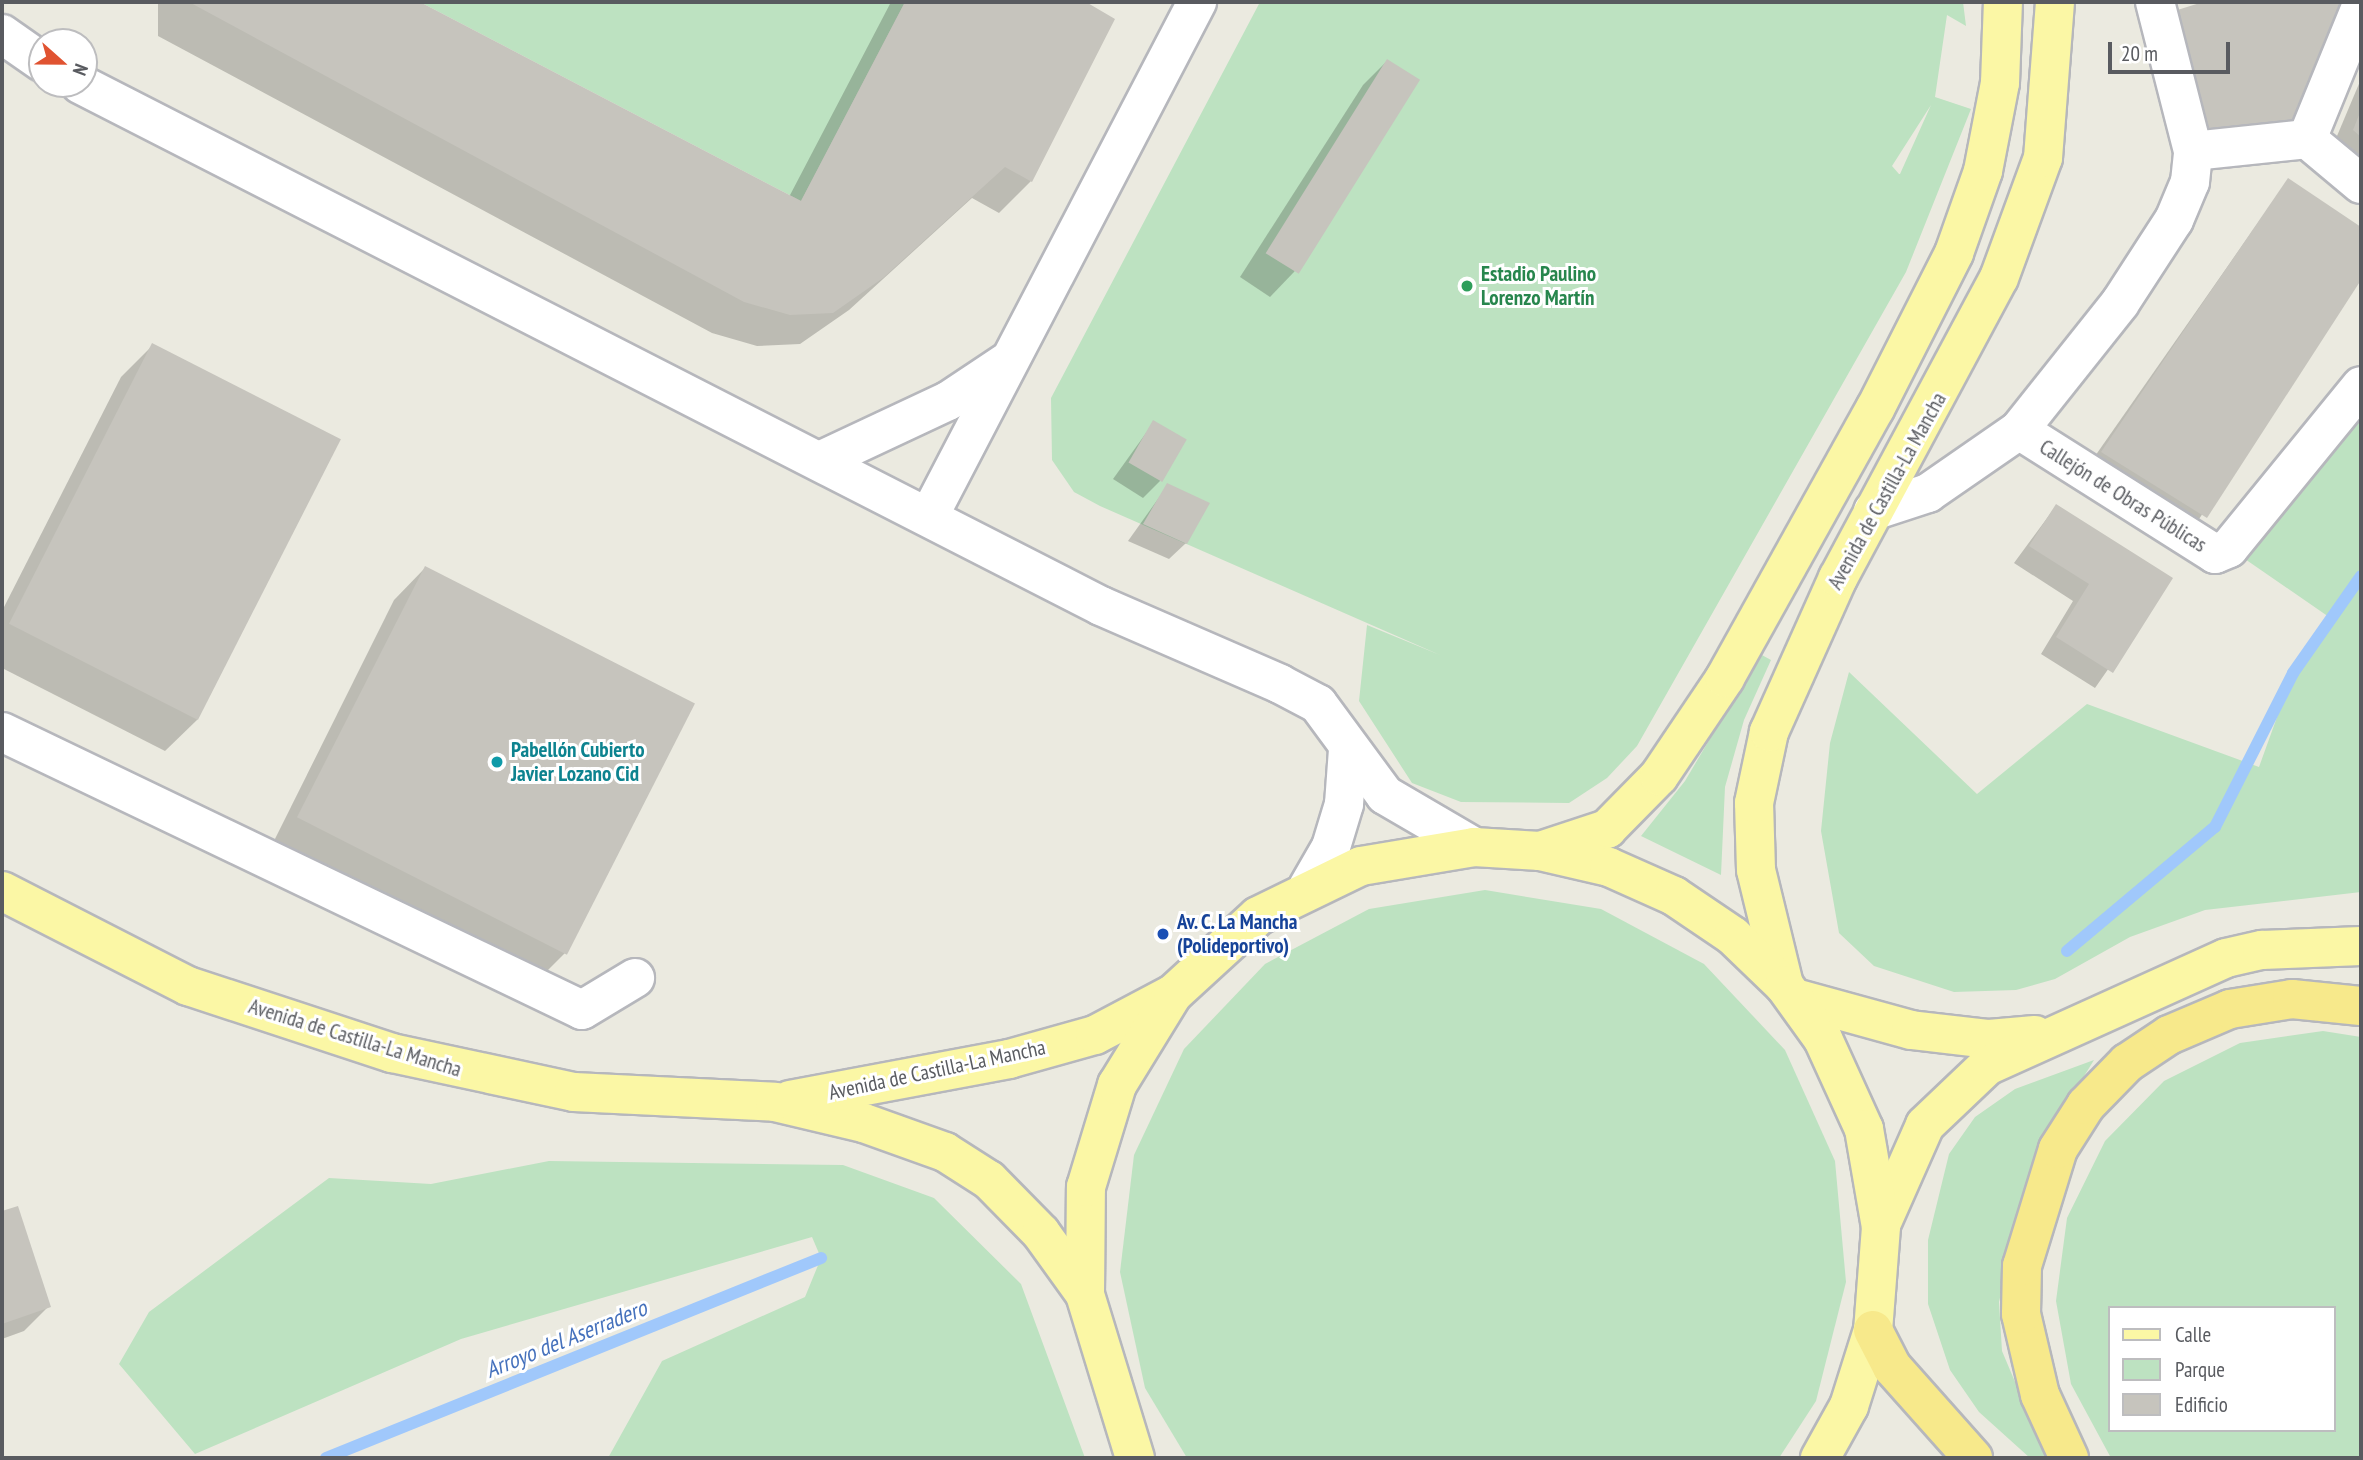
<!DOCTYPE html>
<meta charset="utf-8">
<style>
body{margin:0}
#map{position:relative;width:2363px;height:1460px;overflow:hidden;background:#ebeae0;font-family:"PT Sans Narrow",sans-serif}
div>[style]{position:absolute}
.green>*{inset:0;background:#bde2c1}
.shadow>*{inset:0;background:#0003}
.stream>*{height:12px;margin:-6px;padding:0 6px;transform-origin:6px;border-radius:6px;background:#a0c8fb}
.building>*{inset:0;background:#c6c4bd;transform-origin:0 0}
.roads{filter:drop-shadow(2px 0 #b6b7bc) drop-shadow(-2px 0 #b6b7bc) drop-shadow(0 2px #b6b7bc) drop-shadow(0 -2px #b6b7bc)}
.minor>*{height:38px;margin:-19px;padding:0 19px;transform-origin:19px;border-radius:19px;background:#fff}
.major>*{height:38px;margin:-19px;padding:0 19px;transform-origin:19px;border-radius:19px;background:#fbf7a5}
.highway>*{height:38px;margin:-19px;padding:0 19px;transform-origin:19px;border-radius:19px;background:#f7e98b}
.dots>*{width:19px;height:19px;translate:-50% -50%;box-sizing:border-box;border:4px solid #fff;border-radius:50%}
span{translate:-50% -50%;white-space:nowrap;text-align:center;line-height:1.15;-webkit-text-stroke:6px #fff;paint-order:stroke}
.leisure-label{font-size:21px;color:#27864d;font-weight:700}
.left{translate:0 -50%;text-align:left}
.street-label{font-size:21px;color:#595b60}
.culture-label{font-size:21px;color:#0d838f;font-weight:700}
.transit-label{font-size:21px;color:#164399;font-weight:700}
.water-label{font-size:23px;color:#4571bc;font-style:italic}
.frame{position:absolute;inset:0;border:4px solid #595b60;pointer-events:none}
.legend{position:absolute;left:2108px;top:1306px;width:228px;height:126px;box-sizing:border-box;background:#fff;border:2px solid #bdbdbf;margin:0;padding:9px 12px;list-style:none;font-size:21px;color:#595b60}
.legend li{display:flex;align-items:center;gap:14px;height:35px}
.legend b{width:35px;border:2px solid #bdbdbf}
.north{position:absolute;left:28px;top:28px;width:70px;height:70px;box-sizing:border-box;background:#fff;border:2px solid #bdbdbf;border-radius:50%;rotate:111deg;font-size:19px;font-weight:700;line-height:28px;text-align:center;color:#595b60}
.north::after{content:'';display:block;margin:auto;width:24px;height:32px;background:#e05331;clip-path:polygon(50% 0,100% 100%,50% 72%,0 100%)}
.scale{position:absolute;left:2108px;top:42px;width:122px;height:32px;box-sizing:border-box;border:4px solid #595b60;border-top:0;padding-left:9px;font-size:21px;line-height:24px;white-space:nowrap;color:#595b60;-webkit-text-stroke:5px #fff;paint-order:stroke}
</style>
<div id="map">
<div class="green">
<div style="clip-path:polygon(420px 2px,905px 2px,801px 201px)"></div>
<div style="clip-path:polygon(evenodd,1260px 2px,1963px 2px,1966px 26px,1947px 15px,1935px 97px,1971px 109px,1906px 272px,1637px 746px,1607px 778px,1569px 803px,1461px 802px,1412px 783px,1359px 701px,1367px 625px,1440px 655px,1100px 506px,1074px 492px,1052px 460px,1051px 398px,1260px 2px,1931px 105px,1900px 174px,1899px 174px,1892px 166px,1931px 105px)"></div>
<div style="clip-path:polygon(2361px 383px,2361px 892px,2205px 910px,2130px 937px,2055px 979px,2016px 990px,1954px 992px,1874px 966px,1839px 933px,1821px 831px,1830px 743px,1849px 672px,1977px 794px,2087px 704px,2259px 767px,2293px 673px,2329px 617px,2229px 548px)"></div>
<div style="clip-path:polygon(1760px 654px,1771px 660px,1744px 720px,1725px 787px,1721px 875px,1641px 836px,1685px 781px)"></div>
<div style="clip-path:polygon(1485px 890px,1601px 909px,1704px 964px,1785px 1050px,1835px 1161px,1846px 1282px,1816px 1401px,1779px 1458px,1187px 1458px,1145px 1388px,1120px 1272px,1134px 1155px,1184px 1049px,1265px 964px,1369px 909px)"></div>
<div style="clip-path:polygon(evenodd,2323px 1031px,2361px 1037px,2361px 1458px,2111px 1458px,2071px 1384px,2056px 1301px,2067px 1218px,2105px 1141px,2164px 1081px,2240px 1043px,2323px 1031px,2109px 1308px,2333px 1308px,2333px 1430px,2109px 1430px,2109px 1308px)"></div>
<div style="clip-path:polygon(2094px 1060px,2033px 1159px,1999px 1302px,2002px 1351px,2047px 1458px,2030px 1458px,1979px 1412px,1950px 1370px,1928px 1304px,1928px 1240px,1949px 1154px,1975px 1117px,2015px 1089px)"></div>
<div style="clip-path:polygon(549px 1161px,843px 1165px,934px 1198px,1021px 1284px,1085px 1458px,608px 1458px,662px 1361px,805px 1297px,821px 1258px,812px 1237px,461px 1339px,195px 1454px,119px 1364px,149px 1312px,329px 1178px,431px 1184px)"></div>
</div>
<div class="shadow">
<div style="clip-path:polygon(158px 2px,416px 2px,789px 197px,891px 2px,1084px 2px,1031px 181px,999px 213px,972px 198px,849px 310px,800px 344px,757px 346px,712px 333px,158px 36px)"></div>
<div style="clip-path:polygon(2209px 2px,2344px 2px,2296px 127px,2172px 13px)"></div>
<div style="clip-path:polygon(1387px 61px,1418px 81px,1294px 272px,1270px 297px,1240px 277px,1363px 85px)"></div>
<div style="clip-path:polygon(2361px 79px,2361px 178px,2329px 155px)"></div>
<div style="clip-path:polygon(2288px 180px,2361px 229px,2361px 277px,2189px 534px,2086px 469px)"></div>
<div style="clip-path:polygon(153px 345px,197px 720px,165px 751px,2px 668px,2px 611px,121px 377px)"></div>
<div style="clip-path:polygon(1154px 422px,1160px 481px,1143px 498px,1113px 479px)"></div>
<div style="clip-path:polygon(1168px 485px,1186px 543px,1169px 559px,1128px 541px)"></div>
<div style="clip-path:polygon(2056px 506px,2171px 579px,2095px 688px,2041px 654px,2073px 601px,2014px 563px)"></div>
<div style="clip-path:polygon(425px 568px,692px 706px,569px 949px,537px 981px,269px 851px,394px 600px)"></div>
<div style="clip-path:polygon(17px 1208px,49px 1306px,24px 1331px,2px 1339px,2px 1213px)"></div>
</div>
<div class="stream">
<div style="left:2067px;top:951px;width:193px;rotate:-40deg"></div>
<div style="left:2215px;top:827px;width:173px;rotate:-63.1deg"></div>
<div style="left:2293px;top:673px;width:118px;rotate:-55deg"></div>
<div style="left:326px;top:1458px;width:534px;rotate:-22deg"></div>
</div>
<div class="building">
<div style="clip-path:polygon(189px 2px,420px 2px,801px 201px,905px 2px,1086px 2px,1115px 19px,1032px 182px,1005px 167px,883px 278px,833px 313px,790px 315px,744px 302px)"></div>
<div style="clip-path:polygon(2203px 2px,2346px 2px,2297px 128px,2209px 137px,2171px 12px)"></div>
<div style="left:1387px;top:59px;width:39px;height:229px;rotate:32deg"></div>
<div style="clip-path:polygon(2361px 110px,2361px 137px,2353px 130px)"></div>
<div style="clip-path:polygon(2288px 178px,2361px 227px,2361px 280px,2207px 518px,2101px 452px)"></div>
<div style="left:152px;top:343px;width:212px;height:315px;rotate:27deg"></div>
<div style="left:1153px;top:420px;width:39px;height:49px;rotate:30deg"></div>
<div style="clip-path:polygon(1167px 483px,1210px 503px,1187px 544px,1143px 524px)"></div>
<div style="clip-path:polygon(2056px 504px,2173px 578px,2113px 673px,2056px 637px,2089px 584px,2029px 546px)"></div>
<div style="left:425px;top:566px;width:303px;height:282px;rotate:27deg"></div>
<div style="clip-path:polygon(18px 1206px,51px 1307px,2px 1324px,2px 1211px)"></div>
</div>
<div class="roads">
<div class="minor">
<div style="left:2px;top:34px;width:49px;rotate:35deg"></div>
<div style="left:80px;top:84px;width:1147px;rotate:27.08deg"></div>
<div style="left:1101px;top:606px;width:195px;rotate:23.5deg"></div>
<div style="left:1280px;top:684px;width:43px;rotate:27.8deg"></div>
<div style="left:1318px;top:704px;width:113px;rotate:53.6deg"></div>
<div style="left:1385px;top:795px;width:103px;rotate:30.3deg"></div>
<div style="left:2307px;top:139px;width:70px;rotate:39.8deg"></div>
<div style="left:2193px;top:151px;width:115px;rotate:-6deg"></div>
<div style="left:2307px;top:139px;width:143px;rotate:-67.8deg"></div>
<div style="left:2019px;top:430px;width:232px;rotate:32.3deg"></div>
<div style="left:2215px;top:554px;width:15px;rotate:-23deg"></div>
<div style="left:2229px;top:548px;width:209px;rotate:-50.8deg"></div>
<div style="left:822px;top:460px;width:139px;rotate:-25.1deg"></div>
<div style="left:948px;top:401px;width:69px;rotate:-33.7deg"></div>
<div style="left:1873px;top:511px;width:58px;rotate:-18.1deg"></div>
<div style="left:1928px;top:493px;width:111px;rotate:-34.7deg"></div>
<div style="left:2019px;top:430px;width:162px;rotate:-51.5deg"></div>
<div style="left:2120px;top:303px;width:99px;rotate:-57deg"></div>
<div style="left:2174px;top:220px;width:41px;rotate:-67.2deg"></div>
<div style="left:2190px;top:182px;width:31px;rotate:-84deg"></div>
<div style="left:2193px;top:151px;width:154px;rotate:-104.3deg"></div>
<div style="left:929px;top:516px;width:580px;rotate:-62.46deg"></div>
<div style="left:2px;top:732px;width:643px;rotate:25.61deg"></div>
<div style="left:582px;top:1010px;width:62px;rotate:-31.1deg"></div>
<div style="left:1308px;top:887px;width:46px;rotate:-60.1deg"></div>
<div style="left:1331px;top:847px;width:45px;rotate:-73.2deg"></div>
<div style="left:1344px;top:804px;width:54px;rotate:-85.8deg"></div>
</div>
<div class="major">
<div style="left:1540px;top:851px;width:71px;rotate:-18.2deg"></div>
<div style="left:1607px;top:829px;width:74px;rotate:-45.5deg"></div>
<div style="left:1659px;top:776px;width:118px;rotate:-56deg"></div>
<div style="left:1725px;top:678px;width:308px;rotate:-60.9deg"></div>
<div style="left:1875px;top:409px;width:175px;rotate:-63.1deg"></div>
<div style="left:1954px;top:253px;width:87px;rotate:-70.5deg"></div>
<div style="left:1983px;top:171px;width:90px;rotate:-79.1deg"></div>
<div style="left:2000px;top:83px;width:81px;rotate:-87.9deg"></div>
<div style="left:2px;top:891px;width:209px;rotate:27.1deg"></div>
<div style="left:188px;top:986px;width:215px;rotate:18.2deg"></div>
<div style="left:392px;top:1053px;width:186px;rotate:12.1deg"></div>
<div style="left:574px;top:1092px;width:201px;rotate:2.8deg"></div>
<div style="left:775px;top:1102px;width:91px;rotate:13.3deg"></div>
<div style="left:864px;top:1123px;width:86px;rotate:19.7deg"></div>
<div style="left:945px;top:1152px;width:52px;rotate:32.5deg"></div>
<div style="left:989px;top:1180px;width:74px;rotate:45.5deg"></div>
<div style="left:1041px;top:1233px;width:75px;rotate:54.2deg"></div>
<div style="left:1784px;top:985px;width:118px;rotate:-103.7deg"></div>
<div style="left:1756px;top:870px;width:67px;rotate:-91.7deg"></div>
<div style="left:1754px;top:803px;width:73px;rotate:-78.1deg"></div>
<div style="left:1769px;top:732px;width:169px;rotate:-65.9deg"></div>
<div style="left:1838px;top:578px;width:340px;rotate:-61.8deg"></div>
<div style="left:1999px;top:278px;width:128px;rotate:-69.9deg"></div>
<div style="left:2043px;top:158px;width:156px;rotate:-85.6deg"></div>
<div style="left:1795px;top:998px;width:120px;rotate:15.4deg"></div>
<div style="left:1911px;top:1030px;width:79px;rotate:6.6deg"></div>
<div style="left:1989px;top:1039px;width:46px;rotate:-5deg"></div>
<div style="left:790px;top:1100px;width:223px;rotate:-10.6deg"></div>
<div style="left:1009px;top:1059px;width:89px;rotate:-15.6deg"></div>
<div style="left:1095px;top:1035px;width:86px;rotate:-27.8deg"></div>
<div style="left:1883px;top:1220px;width:104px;rotate:-66.1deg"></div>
<div style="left:1925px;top:1125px;width:86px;rotate:-43.6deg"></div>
<div style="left:1987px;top:1066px;width:262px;rotate:-24.3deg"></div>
<div style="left:2226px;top:958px;width:37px;rotate:-13deg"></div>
<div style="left:2262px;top:950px;width:99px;rotate:-2.3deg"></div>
<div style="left:1135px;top:1458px;width:171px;rotate:-107deg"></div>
<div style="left:1085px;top:1294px;width:107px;rotate:-89.5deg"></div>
<div style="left:1086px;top:1187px;width:107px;rotate:-73.1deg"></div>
<div style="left:1117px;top:1085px;width:107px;rotate:-58.4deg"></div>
<div style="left:1173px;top:994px;width:115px;rotate:-42.5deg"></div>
<div style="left:1258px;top:916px;width:114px;rotate:-25.9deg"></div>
<div style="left:1361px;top:866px;width:115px;rotate:-9.5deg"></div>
<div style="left:1474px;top:847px;width:66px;rotate:3.5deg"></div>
<div style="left:1540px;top:851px;width:71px;rotate:13.1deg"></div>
<div style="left:1609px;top:867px;width:71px;rotate:24deg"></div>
<div style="left:1674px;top:896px;width:71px;rotate:34.1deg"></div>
<div style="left:1733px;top:936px;width:71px;rotate:43.9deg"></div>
<div style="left:1784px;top:985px;width:67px;rotate:54.2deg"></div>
<div style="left:1823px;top:1039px;width:99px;rotate:65.5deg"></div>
<div style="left:1864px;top:1129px;width:99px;rotate:80.2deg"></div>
<div style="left:1881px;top:1227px;width:103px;rotate:94.4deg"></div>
<div style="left:1873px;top:1330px;width:80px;rotate:107.5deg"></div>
<div style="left:1849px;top:1406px;width:60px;rotate:119.1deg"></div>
</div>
<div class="highway">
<div style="left:1873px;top:1330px;width:42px;rotate:62.8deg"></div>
<div style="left:1892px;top:1367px;width:122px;rotate:48.3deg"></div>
<div style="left:2069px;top:1458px;width:69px;rotate:-114.7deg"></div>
<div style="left:2040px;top:1395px;width:83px;rotate:-103.2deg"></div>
<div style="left:2021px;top:1314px;width:48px;rotate:-88.8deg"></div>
<div style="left:2022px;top:1266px;width:122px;rotate:-72.9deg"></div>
<div style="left:2058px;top:1149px;width:52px;rotate:-57.5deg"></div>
<div style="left:2086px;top:1105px;width:59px;rotate:-45.7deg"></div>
<div style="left:2127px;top:1063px;width:50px;rotate:-33.7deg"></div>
<div style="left:2169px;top:1035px;width:66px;rotate:-23.1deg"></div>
<div style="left:2230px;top:1009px;width:63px;rotate:-9.2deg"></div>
<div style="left:2292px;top:999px;width:69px;rotate:5.8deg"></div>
</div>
</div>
<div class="dots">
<div style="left:1467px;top:286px;background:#2e9e5b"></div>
<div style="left:497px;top:762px;background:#0f9aa8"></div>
<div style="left:1163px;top:934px;background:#1a4fb4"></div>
</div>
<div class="leisure-label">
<span class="left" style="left:1481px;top:286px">Estadio Paulino<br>Lorenzo Martín</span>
</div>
<div class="street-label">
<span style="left:1887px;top:491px;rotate:-61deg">Avenida de Castilla-La Mancha</span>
<span style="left:2123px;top:496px;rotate:32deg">Callejón de Obras Públicas</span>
<span style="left:355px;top:1038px;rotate:17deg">Avenida de Castilla-La Mancha</span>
<span style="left:937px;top:1070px;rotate:-12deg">Avenida de Castilla-La Mancha</span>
</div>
<div class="culture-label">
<span class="left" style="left:511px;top:762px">Pabellón Cubierto<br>Javier Lozano Cid</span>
</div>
<div class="transit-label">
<span class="left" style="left:1177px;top:934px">Av. C. La Mancha<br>(Polideportivo)</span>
</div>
<div class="water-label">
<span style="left:566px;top:1339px;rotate:-22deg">Arroyo del Aserradero</span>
</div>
<div class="frame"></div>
<ul class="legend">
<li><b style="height:9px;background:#fbf7a5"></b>Calle</li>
<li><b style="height:19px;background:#bde2c1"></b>Parque</li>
<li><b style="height:19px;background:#c6c4bd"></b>Edificio</li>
</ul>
<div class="north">N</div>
<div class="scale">20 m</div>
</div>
